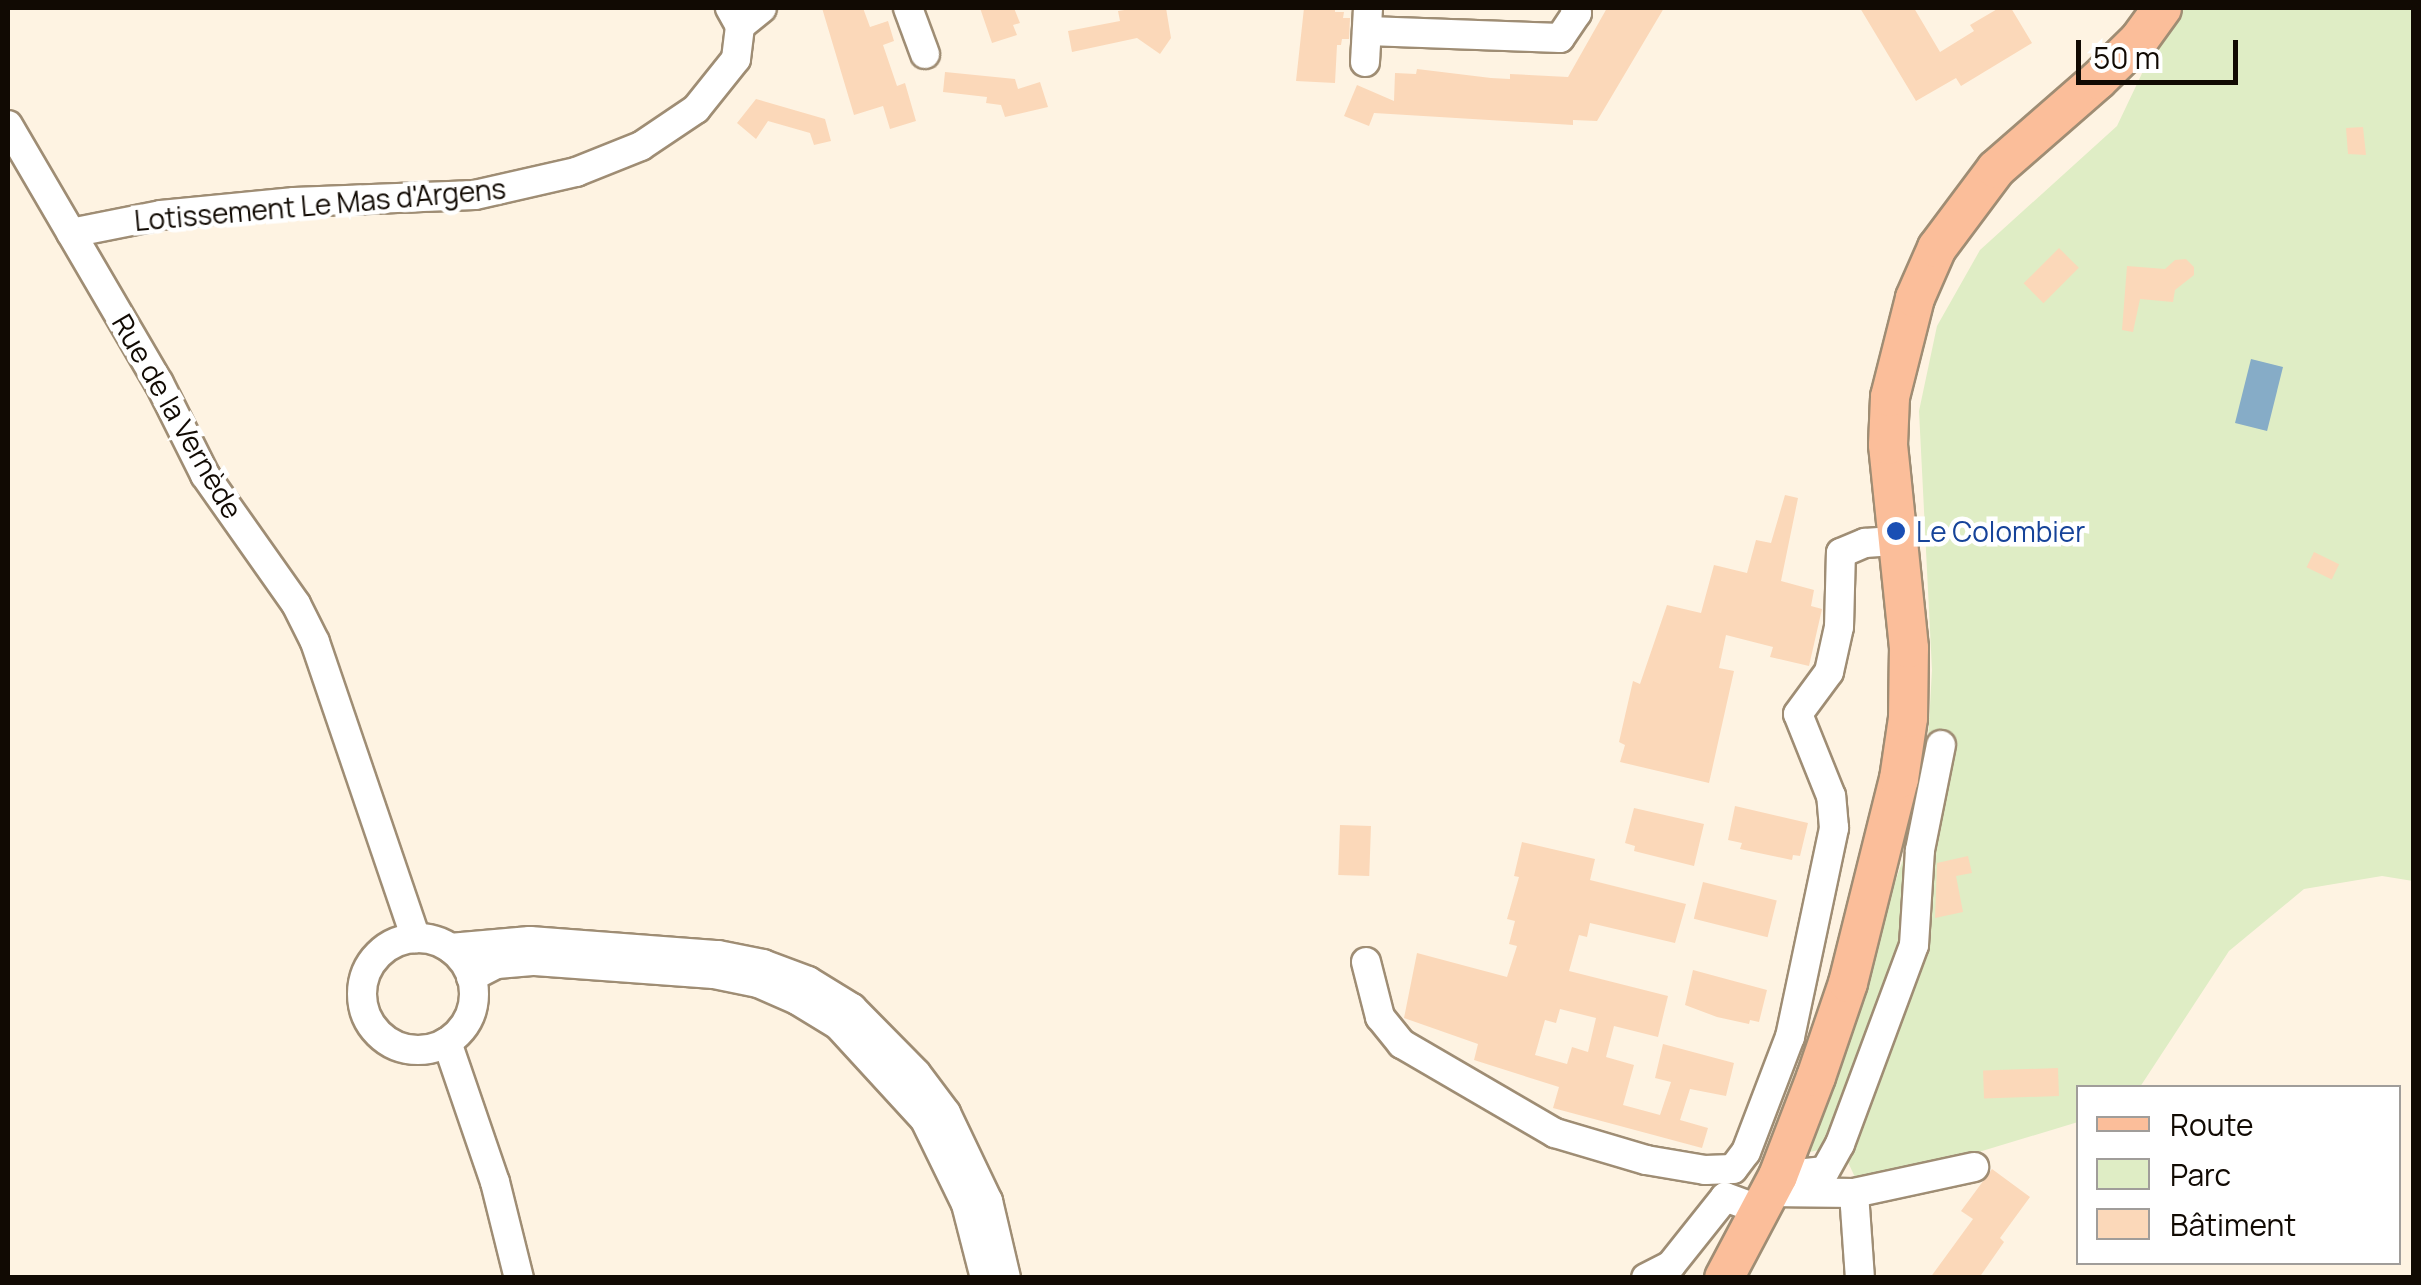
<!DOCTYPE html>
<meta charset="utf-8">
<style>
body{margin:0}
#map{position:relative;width:2421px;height:1285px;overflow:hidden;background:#fef3e2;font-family:Manrope,sans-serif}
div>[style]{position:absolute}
.green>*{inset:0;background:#dfedc5}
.water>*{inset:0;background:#86acc7;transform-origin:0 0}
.building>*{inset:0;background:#fbd8b9;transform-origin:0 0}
.roads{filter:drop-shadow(2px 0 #9f8d74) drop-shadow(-2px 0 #9f8d74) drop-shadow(0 2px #9f8d74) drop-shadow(0 -2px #9f8d74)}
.minor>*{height:28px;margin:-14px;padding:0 14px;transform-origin:14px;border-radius:14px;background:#fff}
.minor>.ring{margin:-14px;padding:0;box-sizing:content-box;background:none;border:28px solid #fff;border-radius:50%}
.major>*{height:38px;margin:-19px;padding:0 19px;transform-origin:19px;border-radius:19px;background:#fbbe9a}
.dots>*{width:28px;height:28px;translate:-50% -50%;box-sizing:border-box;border:5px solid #fff;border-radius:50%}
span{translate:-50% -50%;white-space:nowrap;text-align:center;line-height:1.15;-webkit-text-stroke:9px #fff;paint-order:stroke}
.street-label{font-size:28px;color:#110a03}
.transit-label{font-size:28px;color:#164399}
.left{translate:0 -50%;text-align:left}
.frame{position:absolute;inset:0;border:10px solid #110a03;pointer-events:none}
.legend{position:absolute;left:2076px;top:1085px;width:325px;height:180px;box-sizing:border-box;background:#fff;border:2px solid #a09d9a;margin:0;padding:12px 18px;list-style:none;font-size:30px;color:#110a03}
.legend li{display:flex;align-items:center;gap:20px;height:50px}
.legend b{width:50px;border:2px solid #a09d9a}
.scale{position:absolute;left:2076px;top:40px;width:162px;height:45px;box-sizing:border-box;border:5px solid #110a03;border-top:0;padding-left:12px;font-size:30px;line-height:35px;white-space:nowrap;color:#110a03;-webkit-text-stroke:8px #fff;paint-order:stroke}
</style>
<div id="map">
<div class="green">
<div style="clip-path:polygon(2173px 8px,2413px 8px,2413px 881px,2382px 876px,2304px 889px,2229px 951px,2140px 1087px,2078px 1088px,2078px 1122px,1860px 1188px,1840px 1145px,1797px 1155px,1909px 843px,1927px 759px,1932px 670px,1919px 411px,1937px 326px,1980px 250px,2117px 126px)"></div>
</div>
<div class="water">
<div style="left:2251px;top:359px;width:33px;height:66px;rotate:14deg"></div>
</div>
<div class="building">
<div style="clip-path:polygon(822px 8px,863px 8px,870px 27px,888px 21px,894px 41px,883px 45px,897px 86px,905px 83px,916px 121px,890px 129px,883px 106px,854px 115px)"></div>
<div style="clip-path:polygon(980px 8px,1014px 8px,1020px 23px,1013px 25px,1017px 35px,992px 43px)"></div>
<div style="clip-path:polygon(1137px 8px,1166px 8px,1171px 38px,1160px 54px,1137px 38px,1072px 52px,1068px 31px,1120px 21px,1118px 11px)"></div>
<div style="clip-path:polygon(1304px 8px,1335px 8px,1335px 12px,1344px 12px,1343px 18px,1350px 18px,1349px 39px,1342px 39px,1341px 45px,1337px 45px,1335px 83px,1296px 81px)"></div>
<div style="clip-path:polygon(1607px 8px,1664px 8px,1597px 121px,1573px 120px,1573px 125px,1374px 113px,1369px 126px,1344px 116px,1357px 85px,1394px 101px,1395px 73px,1416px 74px,1417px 69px,1491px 78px,1510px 79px,1510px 74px,1568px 77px)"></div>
<div style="clip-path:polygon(1860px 8px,1914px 8px,1940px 52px,1974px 31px,1970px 25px,1999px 8px,2011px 8px,2032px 43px,1961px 86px,1956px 78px,1916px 101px)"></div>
<div style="clip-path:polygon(945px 72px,1015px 79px,1018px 89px,1040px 82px,1048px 107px,1005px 117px,1001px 105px,986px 103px,987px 97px,943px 92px)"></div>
<div style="clip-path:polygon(756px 99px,825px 119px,831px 141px,814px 145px,810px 133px,768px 121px,756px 139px,737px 123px)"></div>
<div style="clip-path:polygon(2363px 127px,2366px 155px,2348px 154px,2346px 128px)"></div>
<div style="left:2059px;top:248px;width:28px;height:50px;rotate:45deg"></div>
<div style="clip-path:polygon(2186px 259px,2194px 267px,2194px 275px,2175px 290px,2173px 302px,2140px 299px,2133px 332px,2122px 330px,2127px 266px,2165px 269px,2175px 260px)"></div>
<div style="clip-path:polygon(1785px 495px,1798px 498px,1781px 581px,1814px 590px,1811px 606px,1822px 609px,1809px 666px,1770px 657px,1773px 647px,1726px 635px,1719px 668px,1734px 671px,1709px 783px,1620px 762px,1625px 745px,1619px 742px,1633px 681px,1640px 684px,1667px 605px,1701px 613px,1714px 565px,1747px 573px,1756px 540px,1771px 543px)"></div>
<div style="left:2314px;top:552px;width:28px;height:17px;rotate:26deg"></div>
<div style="clip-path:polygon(1735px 806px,1808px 823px,1800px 856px,1793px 855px,1792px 860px,1740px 849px,1742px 843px,1728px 840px)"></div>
<div style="clip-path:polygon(1634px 808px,1704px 824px,1694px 866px,1634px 851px,1635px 846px,1625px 843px)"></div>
<div style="left:1340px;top:825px;width:31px;height:50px;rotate:2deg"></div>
<div style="clip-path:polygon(evenodd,1522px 842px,1595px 859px,1590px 880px,1686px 904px,1675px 943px,1590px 923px,1587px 937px,1579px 935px,1569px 971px,1668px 996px,1658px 1037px,1614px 1026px,1606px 1057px,1634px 1065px,1623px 1105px,1660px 1115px,1671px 1082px,1655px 1078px,1663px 1044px,1734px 1063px,1726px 1096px,1690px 1089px,1680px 1120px,1708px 1128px,1702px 1148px,1553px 1108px,1559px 1087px,1474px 1060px,1478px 1044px,1404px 1018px,1417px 953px,1507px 977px,1517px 946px,1509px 944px,1515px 921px,1507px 919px,1519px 877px,1514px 876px,1522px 842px,1560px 1009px,1596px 1018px,1588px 1052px,1572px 1047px,1567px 1064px,1535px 1055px,1545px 1020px,1556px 1023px,1560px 1009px)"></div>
<div style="clip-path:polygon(1968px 856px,1972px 873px,1956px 876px,1963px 912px,1935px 918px,1937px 863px)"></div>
<div style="left:1703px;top:882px;width:76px;height:38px;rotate:14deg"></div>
<div style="clip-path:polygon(1693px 970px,1767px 990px,1759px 1022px,1750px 1020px,1749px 1024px,1717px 1017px,1685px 1005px)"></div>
<div style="left:2058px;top:1068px;width:28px;height:75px;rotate:88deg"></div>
<div style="clip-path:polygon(1992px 1169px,2030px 1197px,2000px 1238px,2004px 1242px,1979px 1278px,1930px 1278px,1973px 1219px,1961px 1211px)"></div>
</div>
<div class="roads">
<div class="minor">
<div style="left:908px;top:8px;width:49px;rotate:69.7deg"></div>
<div style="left:740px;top:26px;width:28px;rotate:-39deg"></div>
<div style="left:1368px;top:31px;width:192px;rotate:2.1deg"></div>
<div style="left:1560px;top:38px;width:30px;rotate:-56deg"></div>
<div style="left:1577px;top:13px;width:5px;rotate:-112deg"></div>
<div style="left:1365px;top:62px;width:54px;rotate:-86.8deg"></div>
<div style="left:8px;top:125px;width:299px;rotate:59.7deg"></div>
<div style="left:159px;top:383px;width:103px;rotate:63.4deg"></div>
<div style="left:205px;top:475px;width:158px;rotate:54.8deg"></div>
<div style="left:296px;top:604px;width:42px;rotate:63.4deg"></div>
<div style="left:315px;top:642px;width:313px;rotate:71.2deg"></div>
<div style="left:71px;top:233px;width:92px;rotate:-11.3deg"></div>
<div style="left:161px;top:215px;width:134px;rotate:-5.6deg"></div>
<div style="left:294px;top:202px;width:181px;rotate:-2.2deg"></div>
<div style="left:475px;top:195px;width:104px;rotate:-12.8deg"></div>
<div style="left:576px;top:172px;width:70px;rotate:-21.8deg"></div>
<div style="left:641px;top:146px;width:66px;rotate:-33.9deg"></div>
<div style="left:696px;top:109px;width:64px;rotate:-51.3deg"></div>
<div style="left:736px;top:59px;width:33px;rotate:-83deg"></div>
<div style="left:740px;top:26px;width:21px;rotate:-119deg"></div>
<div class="ring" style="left:362px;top:938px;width:84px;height:84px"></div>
<div style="left:450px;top:948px;width:80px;rotate:-5deg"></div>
<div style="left:530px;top:941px;width:189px;rotate:4.3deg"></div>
<div style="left:718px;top:955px;width:46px;rotate:11.3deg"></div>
<div style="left:763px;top:964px;width:48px;rotate:20.7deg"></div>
<div style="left:808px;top:981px;width:52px;rotate:31.5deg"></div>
<div style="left:852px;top:1008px;width:91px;rotate:45.4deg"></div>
<div style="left:916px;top:1073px;width:50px;rotate:53.1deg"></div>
<div style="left:946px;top:1113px;width:98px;rotate:64.5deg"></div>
<div style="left:988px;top:1201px;width:79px;rotate:76.8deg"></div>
<div style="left:1366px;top:962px;width:57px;rotate:75.7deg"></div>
<div style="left:1380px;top:1017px;width:35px;rotate:51deg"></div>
<div style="left:1402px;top:1044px;width:177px;rotate:30.2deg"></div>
<div style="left:1555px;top:1133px;width:95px;rotate:16.5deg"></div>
<div style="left:1646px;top:1160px;width:60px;rotate:9.6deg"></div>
<div style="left:1705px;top:1170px;width:28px;rotate:-2deg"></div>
<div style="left:1733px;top:1169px;width:21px;rotate:-53deg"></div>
<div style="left:1746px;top:1152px;width:123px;rotate:-69.1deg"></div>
<div style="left:1790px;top:1037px;width:214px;rotate:-78.1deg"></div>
<div style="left:1834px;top:828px;width:32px;rotate:-95deg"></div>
<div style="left:1831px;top:796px;width:88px;rotate:-111.9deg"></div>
<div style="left:1798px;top:714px;width:52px;rotate:-53.6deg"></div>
<div style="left:1829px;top:672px;width:46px;rotate:-77.5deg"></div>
<div style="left:1839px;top:627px;width:74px;rotate:-88.5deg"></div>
<div style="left:1841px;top:553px;width:26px;rotate:-23deg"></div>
<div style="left:1865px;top:543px;width:32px;rotate:-4deg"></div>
<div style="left:471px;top:977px;width:29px;rotate:-27deg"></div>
<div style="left:497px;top:964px;width:38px;rotate:-5deg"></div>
<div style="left:535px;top:961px;width:179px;rotate:4.2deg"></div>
<div style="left:714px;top:974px;width:45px;rotate:11.6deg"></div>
<div style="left:758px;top:983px;width:43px;rotate:23.6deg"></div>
<div style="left:797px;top:1000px;width:48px;rotate:31.4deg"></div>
<div style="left:838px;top:1025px;width:129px;rotate:47.5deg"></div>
<div style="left:925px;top:1120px;width:93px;rotate:64deg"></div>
<div style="left:966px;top:1204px;width:76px;rotate:75.6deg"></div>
<div style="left:447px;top:1042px;width:148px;rotate:71.1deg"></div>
<div style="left:495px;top:1182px;width:99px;rotate:76deg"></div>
<div style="left:1778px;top:1176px;width:47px;rotate:-6.1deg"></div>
<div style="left:1825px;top:1171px;width:31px;rotate:-61deg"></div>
<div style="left:1840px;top:1144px;width:212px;rotate:-69.6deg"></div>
<div style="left:1914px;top:945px;width:95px;rotate:-86.4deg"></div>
<div style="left:1920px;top:850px;width:107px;rotate:-78.7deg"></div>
<div style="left:1769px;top:1192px;width:85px;rotate:0.7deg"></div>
<div style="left:1854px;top:1193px;width:123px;rotate:-12.2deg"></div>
<div style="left:1854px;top:1193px;width:85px;rotate:86deg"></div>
<div style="left:1646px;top:1278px;width:28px;rotate:-27deg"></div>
<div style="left:1671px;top:1265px;width:87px;rotate:-51.5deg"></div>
<div style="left:1725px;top:1197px;width:37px;rotate:20deg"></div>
</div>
<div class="major">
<div style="left:1724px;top:1278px;width:115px;rotate:-62.1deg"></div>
<div style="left:1778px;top:1176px;width:106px;rotate:-69deg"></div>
<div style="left:1816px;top:1077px;width:99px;rotate:-71.2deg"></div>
<div style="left:1848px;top:983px;width:210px;rotate:-76deg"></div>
<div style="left:1899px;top:779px;width:62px;rotate:-81.6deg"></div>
<div style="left:1908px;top:718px;width:70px;rotate:-89.2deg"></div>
<div style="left:1909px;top:648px;width:204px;rotate:-95.9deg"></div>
<div style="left:1888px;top:445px;width:48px;rotate:-87.6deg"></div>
<div style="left:1890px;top:397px;width:102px;rotate:-75.8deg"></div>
<div style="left:1915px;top:298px;width:55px;rotate:-66.3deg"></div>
<div style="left:1937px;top:248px;width:99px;rotate:-53.2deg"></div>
<div style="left:1996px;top:169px;width:135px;rotate:-41.1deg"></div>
<div style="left:2098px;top:80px;width:57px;rotate:-44.3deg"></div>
<div style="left:2139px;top:40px;width:39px;rotate:-54deg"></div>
</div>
</div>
<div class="dots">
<div style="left:1896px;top:531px;background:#1a4fb4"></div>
</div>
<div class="street-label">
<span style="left:320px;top:204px;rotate:-5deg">Lotissement Le Mas d'Argens</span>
<span style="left:178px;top:416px;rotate:60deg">Rue de la Vernède</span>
</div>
<div class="transit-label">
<span class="left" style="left:1916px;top:531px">Le Colombier</span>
</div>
<div class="frame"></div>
<ul class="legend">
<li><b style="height:12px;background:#fbbe9a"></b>Route</li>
<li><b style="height:28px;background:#dfedc5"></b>Parc</li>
<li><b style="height:28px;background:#fbd8b9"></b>Bâtiment</li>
</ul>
<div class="scale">50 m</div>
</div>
